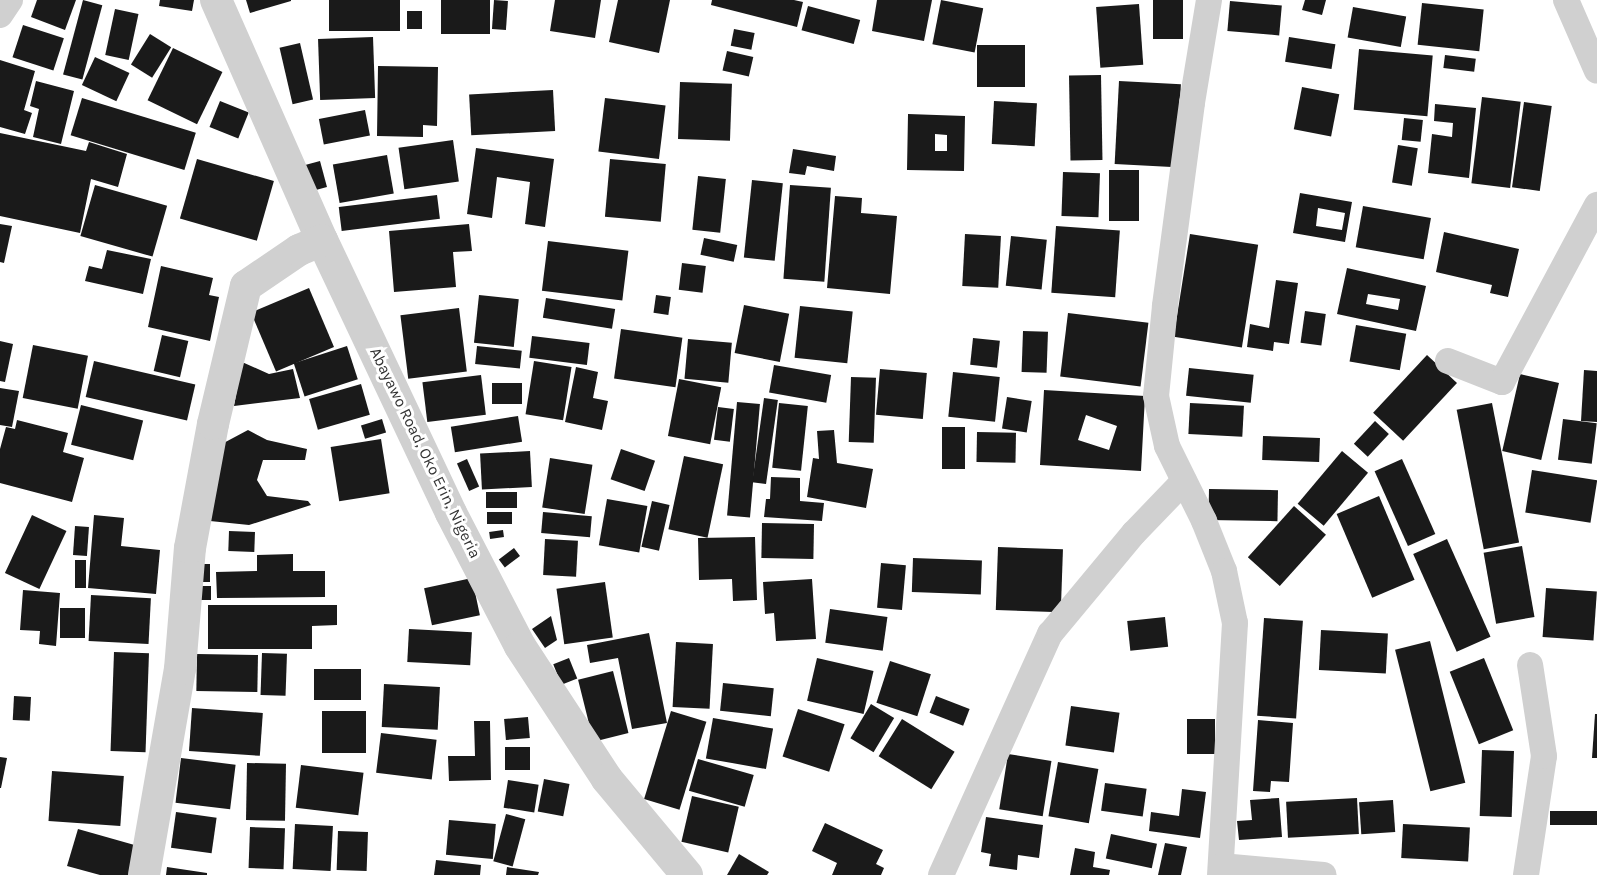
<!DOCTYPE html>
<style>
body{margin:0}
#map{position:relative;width:1597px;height:875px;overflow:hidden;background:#fff;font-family:Karla,sans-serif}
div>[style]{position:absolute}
.building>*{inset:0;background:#1a1a1a;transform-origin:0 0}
.minor>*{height:26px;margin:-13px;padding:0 13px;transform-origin:13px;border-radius:13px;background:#d0d0d0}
.tertiary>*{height:32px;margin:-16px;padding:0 16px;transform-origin:16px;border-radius:16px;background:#d0d0d0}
span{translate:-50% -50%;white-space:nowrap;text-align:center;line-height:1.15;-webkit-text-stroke:6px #fff;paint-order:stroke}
.street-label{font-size:16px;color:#333}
</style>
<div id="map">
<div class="building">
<div style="clip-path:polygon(37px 0,76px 0,65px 30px,31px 17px)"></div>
<div style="left:83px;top:0;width:20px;height:77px;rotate:15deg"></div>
<div style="clip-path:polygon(160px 0,194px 0,192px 11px,159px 6px)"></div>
<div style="clip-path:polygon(246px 0,291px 0,291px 1px,250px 13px)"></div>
<div style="left:329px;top:0;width:71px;height:31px"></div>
<div style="left:441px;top:0;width:49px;height:34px"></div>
<div style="left:494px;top:0;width:14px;height:29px;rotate:4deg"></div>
<div style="clip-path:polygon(555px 0,601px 0,595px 38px,550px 31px)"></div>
<div style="clip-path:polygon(618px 0,670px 0,659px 53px,609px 42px)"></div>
<div style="clip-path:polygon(712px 0,794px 0,803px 2px,797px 27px,711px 5px)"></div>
<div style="clip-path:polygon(877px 0,932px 0,924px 41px,872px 31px)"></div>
<div style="left:941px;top:0;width:43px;height:45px;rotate:11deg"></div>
<div style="left:1153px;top:0;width:30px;height:39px"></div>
<div style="clip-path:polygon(1305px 0,1326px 0,1322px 15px,1302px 10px)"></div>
<div style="left:1230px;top:1px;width:52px;height:30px;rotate:5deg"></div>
<div style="left:1422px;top:3px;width:62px;height:42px;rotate:6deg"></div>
<div style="left:1139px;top:4px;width:61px;height:43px;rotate:86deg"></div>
<div style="left:808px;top:6px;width:54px;height:25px;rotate:15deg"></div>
<div style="left:1353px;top:7px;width:54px;height:31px;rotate:10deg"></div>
<div style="left:115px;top:9px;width:24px;height:47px;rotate:12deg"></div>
<div style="left:422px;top:11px;width:18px;height:15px;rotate:90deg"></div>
<div style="left:23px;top:25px;width:43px;height:34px;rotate:18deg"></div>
<div style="left:734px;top:29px;width:21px;height:17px;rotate:11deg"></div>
<div style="left:150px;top:34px;width:25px;height:36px;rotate:32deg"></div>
<div style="left:373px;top:37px;width:61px;height:55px;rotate:88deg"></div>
<div style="left:1289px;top:37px;width:47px;height:25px;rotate:9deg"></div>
<div style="left:300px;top:43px;width:58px;height:21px;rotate:77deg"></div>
<div style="left:977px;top:45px;width:48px;height:42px"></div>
<div style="left:173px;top:48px;width:55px;height:58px;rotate:26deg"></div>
<div style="left:1359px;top:49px;width:74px;height:61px;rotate:5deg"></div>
<div style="left:727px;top:51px;width:27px;height:20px;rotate:13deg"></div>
<div style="left:1445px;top:55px;width:31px;height:13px;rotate:7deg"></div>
<div style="left:95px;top:57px;width:38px;height:31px;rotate:25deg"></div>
<div style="clip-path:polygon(0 60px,35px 71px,24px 110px,32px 113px,25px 134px,0 127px)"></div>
<div style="clip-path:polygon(378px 66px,438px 67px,437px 126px,423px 125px,423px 137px,377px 136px)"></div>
<div style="left:1101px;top:75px;width:85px;height:32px;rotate:89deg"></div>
<div style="clip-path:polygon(36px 81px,74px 91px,61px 144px,33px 137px,39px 109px,30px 106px)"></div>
<div style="left:1119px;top:81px;width:62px;height:83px;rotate:3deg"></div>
<div style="left:680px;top:82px;width:52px;height:57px;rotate:2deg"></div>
<div style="left:1302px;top:87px;width:38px;height:43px;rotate:11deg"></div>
<div style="left:553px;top:90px;width:41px;height:84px;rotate:87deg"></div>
<div style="left:1482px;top:97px;width:39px;height:87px;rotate:7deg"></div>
<div style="left:82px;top:98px;width:119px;height:39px;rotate:17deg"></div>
<div style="left:605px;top:98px;width:61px;height:54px;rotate:7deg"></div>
<div style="left:220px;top:101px;width:31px;height:28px;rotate:22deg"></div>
<div style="left:994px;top:101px;width:43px;height:43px;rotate:3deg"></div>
<div style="left:1524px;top:102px;width:28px;height:86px;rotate:8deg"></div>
<div style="clip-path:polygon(1435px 104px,1476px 108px,1469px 178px,1428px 173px,1432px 134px,1452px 137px,1453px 123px,1434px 121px)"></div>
<div style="left:365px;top:110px;width:26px;height:47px;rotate:79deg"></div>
<div style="clip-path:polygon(evenodd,908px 114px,965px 116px,964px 171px,907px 170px,908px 114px,935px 134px,947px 135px,947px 151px,935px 151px,935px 134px)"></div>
<div style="left:1404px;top:118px;width:19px;height:22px;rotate:6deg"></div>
<div style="clip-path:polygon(0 133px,86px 151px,89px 142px,127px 154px,118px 187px,91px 179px,80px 233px,0 216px)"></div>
<div style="left:453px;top:140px;width:42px;height:55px;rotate:82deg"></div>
<div style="left:1398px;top:145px;width:20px;height:38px;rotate:9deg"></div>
<div style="clip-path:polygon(476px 148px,554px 159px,545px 227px,525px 224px,530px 182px,497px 177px,492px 218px,467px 214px)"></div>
<div style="clip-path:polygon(793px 149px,836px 156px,834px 171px,807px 166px,805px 175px,789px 173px)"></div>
<div style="left:387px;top:155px;width:39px;height:55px;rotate:80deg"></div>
<div style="left:197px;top:159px;width:80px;height:62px;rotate:16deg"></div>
<div style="left:610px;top:159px;width:56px;height:58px;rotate:5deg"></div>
<div style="left:320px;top:161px;width:27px;height:24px;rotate:75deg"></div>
<div style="left:1109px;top:170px;width:30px;height:51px"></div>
<div style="left:1063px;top:172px;width:37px;height:44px;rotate:2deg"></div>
<div style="left:698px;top:176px;width:28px;height:54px;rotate:6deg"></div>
<div style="left:752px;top:180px;width:31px;height:78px;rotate:6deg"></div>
<div style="left:95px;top:185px;width:75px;height:53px;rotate:16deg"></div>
<div style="left:790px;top:185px;width:41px;height:94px;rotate:4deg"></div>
<div style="clip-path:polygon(evenodd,1300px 193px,1352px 202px,1345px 242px,1293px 233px,1300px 193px,1318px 208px,1345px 213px,1342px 230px,1316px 226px,1318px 208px)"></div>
<div style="left:437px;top:195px;width:24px;height:99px;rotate:83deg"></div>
<div style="clip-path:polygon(835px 196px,862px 198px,861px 213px,897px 216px,890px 294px,827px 288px)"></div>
<div style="left:1363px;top:206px;width:69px;height:42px;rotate:10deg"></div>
<div style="clip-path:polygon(0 224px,12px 226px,4px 263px,0 262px)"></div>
<div style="clip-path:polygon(469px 224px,472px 251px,453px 252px,456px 287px,394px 292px,389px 231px)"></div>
<div style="left:1056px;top:226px;width:64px;height:67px;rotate:4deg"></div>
<div style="clip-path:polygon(1444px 232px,1519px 249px,1508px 297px,1490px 293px,1492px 285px,1436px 272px)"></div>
<div style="left:965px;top:234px;width:36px;height:52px;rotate:3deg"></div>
<div style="left:1190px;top:234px;width:69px;height:104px;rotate:9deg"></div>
<div style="left:1011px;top:236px;width:36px;height:50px;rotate:6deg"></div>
<div style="left:704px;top:238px;width:34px;height:17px;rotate:12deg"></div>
<div style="left:548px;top:241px;width:81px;height:50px;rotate:7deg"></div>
<div style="clip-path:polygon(107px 250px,151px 259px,143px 294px,85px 281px,89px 266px,102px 269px)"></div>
<div style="left:682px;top:263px;width:24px;height:27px;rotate:7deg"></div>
<div style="clip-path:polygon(161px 266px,213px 278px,209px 295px,219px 297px,210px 341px,148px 327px)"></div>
<div style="clip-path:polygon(evenodd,1347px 268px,1426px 286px,1416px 331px,1337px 314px,1347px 268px,1368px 294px,1400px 299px,1398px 310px,1366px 304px,1368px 294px)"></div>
<div style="clip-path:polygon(1276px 280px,1298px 283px,1289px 344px,1274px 342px,1273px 351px,1247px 347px,1250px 324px,1269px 328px)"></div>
<div style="left:309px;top:288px;width:64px;height:63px;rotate:67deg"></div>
<div style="left:479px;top:295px;width:40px;height:48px;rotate:6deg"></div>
<div style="left:656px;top:295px;width:15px;height:18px;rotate:8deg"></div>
<div style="left:546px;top:298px;width:70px;height:20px;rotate:9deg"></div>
<div style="left:744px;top:305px;width:46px;height:49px;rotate:11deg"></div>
<div style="left:800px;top:306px;width:53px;height:52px;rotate:6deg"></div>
<div style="left:459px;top:308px;width:64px;height:59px;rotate:83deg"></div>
<div style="left:1305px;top:311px;width:21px;height:32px;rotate:8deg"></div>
<div style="left:1068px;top:313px;width:81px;height:64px;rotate:7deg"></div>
<div style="left:1356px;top:325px;width:51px;height:37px;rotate:10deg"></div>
<div style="left:621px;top:329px;width:62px;height:50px;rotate:8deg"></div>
<div style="left:1023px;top:331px;width:25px;height:41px;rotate:2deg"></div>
<div style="left:162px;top:335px;width:27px;height:37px;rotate:13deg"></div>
<div style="left:532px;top:336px;width:58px;height:22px;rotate:7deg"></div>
<div style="left:973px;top:338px;width:27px;height:27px;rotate:6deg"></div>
<div style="left:688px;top:339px;width:44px;height:40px;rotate:5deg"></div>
<div style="clip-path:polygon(0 341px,13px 344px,5px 382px,0 381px)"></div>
<div style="left:33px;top:345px;width:56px;height:54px;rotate:11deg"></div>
<div style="left:347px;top:346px;width:35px;height:56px;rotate:72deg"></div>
<div style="left:477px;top:346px;width:45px;height:18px;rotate:6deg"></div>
<div style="left:1427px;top:355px;width:41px;height:79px;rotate:43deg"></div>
<div style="left:94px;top:361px;width:104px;height:37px;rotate:13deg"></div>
<div style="left:534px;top:361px;width:38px;height:54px;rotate:9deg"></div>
<div style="clip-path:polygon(242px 362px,269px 374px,293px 369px,300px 398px,234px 406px)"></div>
<div style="left:774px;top:365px;width:58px;height:28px;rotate:10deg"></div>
<div style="clip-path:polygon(576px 367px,598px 372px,593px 398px,608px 401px,602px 430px,565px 422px)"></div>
<div style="left:1189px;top:368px;width:65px;height:28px;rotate:6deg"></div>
<div style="left:880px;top:369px;width:47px;height:46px;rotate:5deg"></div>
<div style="clip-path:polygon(1584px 370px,1597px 371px,1597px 422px,1581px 421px)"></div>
<div style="left:953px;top:372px;width:47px;height:45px;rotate:6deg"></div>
<div style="left:1520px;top:374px;width:40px;height:79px;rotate:13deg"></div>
<div style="left:481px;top:375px;width:40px;height:59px;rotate:83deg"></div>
<div style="left:851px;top:377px;width:25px;height:65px;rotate:2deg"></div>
<div style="left:679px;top:379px;width:43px;height:58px;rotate:11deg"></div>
<div style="left:522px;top:383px;width:21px;height:30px;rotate:90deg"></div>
<div style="left:361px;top:384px;width:32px;height:54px;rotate:74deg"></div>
<div style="clip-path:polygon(0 388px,19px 391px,12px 427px,0 425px)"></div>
<div style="clip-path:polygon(evenodd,1044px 390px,1145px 396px,1141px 471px,1040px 465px,1044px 390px,1086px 415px,1117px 426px,1109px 450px,1078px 440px,1086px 415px)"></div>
<div style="left:1007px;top:397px;width:25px;height:32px;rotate:9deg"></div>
<div style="left:764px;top:398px;width:14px;height:85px;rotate:8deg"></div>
<div style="left:737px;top:402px;width:23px;height:114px;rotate:5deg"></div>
<div style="left:779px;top:403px;width:29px;height:65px;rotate:6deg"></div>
<div style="left:1190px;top:403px;width:54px;height:31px;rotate:3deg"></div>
<div style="left:1492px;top:403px;width:142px;height:36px;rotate:79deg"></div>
<div style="left:81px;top:405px;width:64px;height:41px;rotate:14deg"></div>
<div style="left:718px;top:407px;width:16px;height:33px;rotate:7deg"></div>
<div style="left:518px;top:416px;width:26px;height:68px;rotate:81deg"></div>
<div style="left:382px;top:419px;width:14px;height:22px;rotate:73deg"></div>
<div style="left:1563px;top:419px;width:34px;height:41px;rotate:7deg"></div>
<div style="clip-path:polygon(17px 420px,68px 433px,63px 452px,84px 458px,72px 502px,0 483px,0 449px,6px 427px,15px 429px)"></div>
<div style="left:1375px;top:421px;width:19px;height:31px;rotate:43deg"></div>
<div style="left:942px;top:427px;width:23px;height:42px"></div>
<div style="clip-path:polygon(248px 430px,267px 440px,307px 449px,305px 460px,263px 460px,257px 480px,267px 496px,308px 501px,311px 505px,249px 525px,210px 521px,218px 446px)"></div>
<div style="clip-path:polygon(834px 430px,837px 463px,873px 469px,866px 508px,807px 497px,813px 458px,819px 459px,817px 431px)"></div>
<div style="left:977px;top:432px;width:39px;height:30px;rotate:1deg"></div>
<div style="left:1263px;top:436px;width:57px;height:24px;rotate:2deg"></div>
<div style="left:381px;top:439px;width:55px;height:51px;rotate:81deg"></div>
<div style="left:621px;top:449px;width:36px;height:32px;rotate:19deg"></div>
<div style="left:530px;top:451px;width:36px;height:50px;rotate:87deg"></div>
<div style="left:1342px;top:451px;width:34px;height:69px;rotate:40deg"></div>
<div style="left:684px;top:456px;width:40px;height:75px;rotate:12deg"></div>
<div style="left:550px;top:458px;width:43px;height:50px;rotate:9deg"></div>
<div style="left:467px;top:459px;width:30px;height:11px;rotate:66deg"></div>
<div style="left:1402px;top:459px;width:82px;height:30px;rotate:66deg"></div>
<div style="left:1532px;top:470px;width:66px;height:43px;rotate:9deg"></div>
<div style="clip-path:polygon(771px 477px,800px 478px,800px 501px,824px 503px,822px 521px,764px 517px,766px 499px,770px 499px)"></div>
<div style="left:1209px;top:489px;width:69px;height:31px;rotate:1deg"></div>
<div style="left:486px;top:492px;width:31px;height:16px"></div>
<div style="left:1379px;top:496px;width:91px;height:46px;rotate:67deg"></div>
<div style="left:607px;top:499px;width:41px;height:47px;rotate:10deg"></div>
<div style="left:652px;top:501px;width:18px;height:47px;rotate:13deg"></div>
<div style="left:1294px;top:506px;width:43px;height:69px;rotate:42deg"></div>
<div style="left:512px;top:512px;width:12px;height:25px;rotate:90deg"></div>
<div style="left:543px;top:512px;width:49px;height:21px;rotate:5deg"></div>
<div style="left:32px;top:515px;width:38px;height:64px;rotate:25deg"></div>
<div style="clip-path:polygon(94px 515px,124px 518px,121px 546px,160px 550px,156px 594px,88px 588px)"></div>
<div style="left:762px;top:523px;width:52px;height:35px;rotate:1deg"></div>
<div style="left:75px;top:526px;width:14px;height:29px;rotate:4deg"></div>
<div style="left:503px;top:530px;width:7px;height:14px;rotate:82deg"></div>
<div style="left:229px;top:531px;width:26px;height:20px;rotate:2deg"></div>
<div style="clip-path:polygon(755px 537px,757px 600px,733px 601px,732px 579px,699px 580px,698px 538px)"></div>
<div style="left:545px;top:539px;width:33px;height:36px;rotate:3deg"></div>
<div style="left:1447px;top:539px;width:107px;height:37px;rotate:66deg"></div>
<div style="left:1522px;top:546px;width:72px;height:39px;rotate:80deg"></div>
<div style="left:998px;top:547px;width:65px;height:63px;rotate:2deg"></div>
<div style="left:514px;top:548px;width:10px;height:19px;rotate:53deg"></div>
<div style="clip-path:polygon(293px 554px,293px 571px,325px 571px,325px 597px,217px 598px,216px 572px,257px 571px,257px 555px)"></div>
<div style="left:913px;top:558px;width:69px;height:34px;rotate:2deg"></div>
<div style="left:75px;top:560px;width:11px;height:28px"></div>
<div style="left:881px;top:563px;width:25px;height:45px;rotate:5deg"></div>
<div style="left:194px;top:564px;width:16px;height:18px"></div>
<div style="left:472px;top:578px;width:38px;height:49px;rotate:78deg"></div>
<div style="clip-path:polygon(812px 579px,816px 639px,776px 641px,774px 613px,765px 614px,763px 582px)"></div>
<div style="left:605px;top:582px;width:56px;height:49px;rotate:82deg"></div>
<div style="left:194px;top:586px;width:17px;height:14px"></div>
<div style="left:1546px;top:588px;width:51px;height:49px;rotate:4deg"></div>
<div style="clip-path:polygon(23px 590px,60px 593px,56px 646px,39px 644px,40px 631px,20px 630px)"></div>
<div style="left:91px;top:595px;width:60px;height:46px;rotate:3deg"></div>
<div style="clip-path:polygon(208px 605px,337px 605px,337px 625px,312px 626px,312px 649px,208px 649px)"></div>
<div style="left:60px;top:608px;width:25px;height:30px"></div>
<div style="left:830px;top:609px;width:58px;height:34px;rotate:8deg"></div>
<div style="clip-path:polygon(551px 616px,557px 640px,545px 648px,532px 629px)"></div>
<div style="left:1165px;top:617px;width:30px;height:38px;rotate:84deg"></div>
<div style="left:1264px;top:618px;width:39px;height:98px;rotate:4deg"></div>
<div style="left:409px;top:629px;width:63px;height:33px;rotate:3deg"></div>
<div style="left:1321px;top:630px;width:67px;height:40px;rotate:3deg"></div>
<div style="clip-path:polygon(649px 633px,667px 723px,632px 729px,618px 658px,590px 663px,587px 645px)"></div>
<div style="left:1430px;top:641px;width:146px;height:36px;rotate:76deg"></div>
<div style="left:676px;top:642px;width:37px;height:65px;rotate:3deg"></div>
<div style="left:114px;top:652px;width:35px;height:99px;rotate:2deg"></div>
<div style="left:262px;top:653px;width:25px;height:42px;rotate:2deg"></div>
<div style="left:197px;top:654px;width:61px;height:37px;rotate:1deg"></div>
<div style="left:569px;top:658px;width:22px;height:17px;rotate:68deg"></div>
<div style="left:817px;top:658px;width:58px;height:44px;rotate:13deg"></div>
<div style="left:1484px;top:658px;width:78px;height:37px;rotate:68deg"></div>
<div style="left:890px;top:661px;width:43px;height:44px;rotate:18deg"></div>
<div style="left:314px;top:669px;width:47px;height:31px"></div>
<div style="left:613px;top:671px;width:64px;height:36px;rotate:76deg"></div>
<div style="left:723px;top:683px;width:51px;height:28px;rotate:6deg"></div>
<div style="left:384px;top:684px;width:56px;height:43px;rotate:3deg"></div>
<div style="left:14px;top:696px;width:17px;height:24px;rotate:3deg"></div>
<div style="left:936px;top:696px;width:36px;height:18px;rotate:21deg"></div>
<div style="left:871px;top:704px;width:27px;height:40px;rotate:31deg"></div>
<div style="left:1071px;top:706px;width:49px;height:40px;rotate:8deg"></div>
<div style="left:192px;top:708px;width:71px;height:43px;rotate:4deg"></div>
<div style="left:798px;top:709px;width:49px;height:50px;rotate:18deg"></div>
<div style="left:322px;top:711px;width:44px;height:42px"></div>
<div style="left:671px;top:711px;width:37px;height:92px;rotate:17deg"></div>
<div style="clip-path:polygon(1595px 714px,1597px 714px,1597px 758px,1592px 758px)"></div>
<div style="left:528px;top:717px;width:21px;height:24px;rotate:85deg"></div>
<div style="left:713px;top:718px;width:61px;height:41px;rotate:10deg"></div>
<div style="left:902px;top:719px;width:62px;height:44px;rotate:32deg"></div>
<div style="left:1187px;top:719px;width:28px;height:35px"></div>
<div style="clip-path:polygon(1258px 720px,1293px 723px,1289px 782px,1271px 781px,1270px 792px,1253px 791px)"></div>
<div style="clip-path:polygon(474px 721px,490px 721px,491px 780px,449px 781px,448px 756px,475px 756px)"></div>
<div style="left:381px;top:733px;width:56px;height:40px;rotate:7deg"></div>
<div style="left:505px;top:747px;width:25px;height:23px"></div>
<div style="left:1482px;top:750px;width:32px;height:66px;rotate:2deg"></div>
<div style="left:1008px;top:754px;width:44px;height:56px;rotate:9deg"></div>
<div style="clip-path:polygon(0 757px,7px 758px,1px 788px,0 788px)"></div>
<div style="left:181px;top:758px;width:55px;height:45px;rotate:7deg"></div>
<div style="left:698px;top:759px;width:58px;height:33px;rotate:16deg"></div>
<div style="left:1058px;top:762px;width:41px;height:55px;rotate:10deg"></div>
<div style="left:247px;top:763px;width:39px;height:57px;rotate:1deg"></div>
<div style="left:301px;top:765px;width:63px;height:43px;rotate:7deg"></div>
<div style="left:52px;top:771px;width:72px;height:50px;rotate:4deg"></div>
<div style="left:544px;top:779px;width:26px;height:33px;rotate:11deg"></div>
<div style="left:508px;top:780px;width:31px;height:28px;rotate:9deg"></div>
<div style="left:1105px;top:783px;width:42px;height:28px;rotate:8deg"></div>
<div style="clip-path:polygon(1182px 789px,1206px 792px,1200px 838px,1149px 831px,1151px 812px,1179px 816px)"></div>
<div style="left:692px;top:796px;width:48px;height:47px;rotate:13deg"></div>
<div style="clip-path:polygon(1279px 798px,1282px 837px,1239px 840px,1237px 821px,1252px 820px,1250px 800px)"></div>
<div style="left:1357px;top:798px;width:36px;height:71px;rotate:87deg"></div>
<div style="left:1393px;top:800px;width:32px;height:34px;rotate:86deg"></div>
<div style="left:1550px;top:811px;width:47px;height:14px"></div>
<div style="left:176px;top:812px;width:41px;height:36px;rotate:8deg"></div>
<div style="left:506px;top:814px;width:20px;height:49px;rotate:15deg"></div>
<div style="clip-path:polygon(986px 817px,1043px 825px,1039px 858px,1018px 855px,1017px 870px,989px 866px,991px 854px,981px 852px)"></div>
<div style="left:449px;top:820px;width:47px;height:35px;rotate:5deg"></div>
<div style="clip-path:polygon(825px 823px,883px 850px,876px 864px,884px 868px,881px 875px,832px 875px,837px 863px,812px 851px)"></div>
<div style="left:295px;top:824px;width:38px;height:45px;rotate:3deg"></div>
<div style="left:1403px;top:824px;width:67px;height:34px;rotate:3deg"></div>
<div style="left:250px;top:827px;width:35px;height:41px;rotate:2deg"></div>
<div style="clip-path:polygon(78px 829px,138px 846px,130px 875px,100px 875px,67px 866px)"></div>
<div style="left:338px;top:831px;width:30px;height:39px;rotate:2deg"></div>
<div style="left:1111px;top:834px;width:47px;height:25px;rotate:12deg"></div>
<div style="clip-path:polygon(1165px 843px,1187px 847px,1181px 875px,1158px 875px)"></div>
<div style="clip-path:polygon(1075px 848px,1095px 852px,1093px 867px,1110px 870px,1109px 875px,1070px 875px)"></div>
<div style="clip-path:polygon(739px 854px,769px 872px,767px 875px,727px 875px)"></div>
<div style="clip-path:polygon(436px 860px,481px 865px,480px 875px,434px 875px)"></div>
<div style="clip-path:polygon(167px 867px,207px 873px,207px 875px,166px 875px)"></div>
<div style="clip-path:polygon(507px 867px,539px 872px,538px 875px,506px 875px)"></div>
</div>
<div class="minor">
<div style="left:1209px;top:0;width:104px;rotate:99.4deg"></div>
<div style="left:1192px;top:103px;width:205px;rotate:97.6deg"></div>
<div style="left:1165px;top:306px;width:90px;rotate:95.7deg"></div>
<div style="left:1156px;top:396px;width:51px;rotate:77.6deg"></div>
<div style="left:1167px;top:446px;width:84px;rotate:63.7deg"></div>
<div style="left:1204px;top:521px;width:54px;rotate:68.2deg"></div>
<div style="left:1224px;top:571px;width:53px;rotate:78.1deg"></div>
<div style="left:1235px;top:623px;width:252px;rotate:93.4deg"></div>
<div style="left:1566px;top:0;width:77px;rotate:66.4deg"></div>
<div style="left:0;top:15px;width:18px;rotate:-56deg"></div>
<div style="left:1448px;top:361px;width:58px;rotate:21.3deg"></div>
<div style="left:1502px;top:382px;width:201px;rotate:-61.8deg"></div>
<div style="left:1221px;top:866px;width:103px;rotate:5deg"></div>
<div style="left:941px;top:875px;width:265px;rotate:-65.7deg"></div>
<div style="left:1050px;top:634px;width:131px;rotate:-50.3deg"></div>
<div style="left:1134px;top:533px;width:72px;rotate:-46.1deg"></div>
<div style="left:1526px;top:875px;width:120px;rotate:-81.4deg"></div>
<div style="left:1544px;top:756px;width:92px;rotate:-98.7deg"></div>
</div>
<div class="tertiary">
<div style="left:216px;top:0;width:262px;rotate:66.2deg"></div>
<div style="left:322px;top:240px;width:302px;rotate:64.7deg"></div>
<div style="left:451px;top:513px;width:150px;rotate:62.6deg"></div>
<div style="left:520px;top:646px;width:159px;rotate:56.8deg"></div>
<div style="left:607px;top:779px;width:125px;rotate:50.2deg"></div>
<div style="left:144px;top:875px;width:209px;rotate:-80.1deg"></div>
<div style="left:180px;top:669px;width:121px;rotate:-85.3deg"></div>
<div style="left:190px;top:548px;width:126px;rotate:-79.5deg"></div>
<div style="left:213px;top:424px;width:142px;rotate:-76.6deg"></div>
<div style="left:246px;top:286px;width:64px;rotate:-34.2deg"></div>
<div style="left:299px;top:250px;width:25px;rotate:-23deg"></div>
</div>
<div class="street-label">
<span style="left:425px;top:453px;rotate:64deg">Abayawo Road, Oko Erin, Nigeria</span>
</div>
</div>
